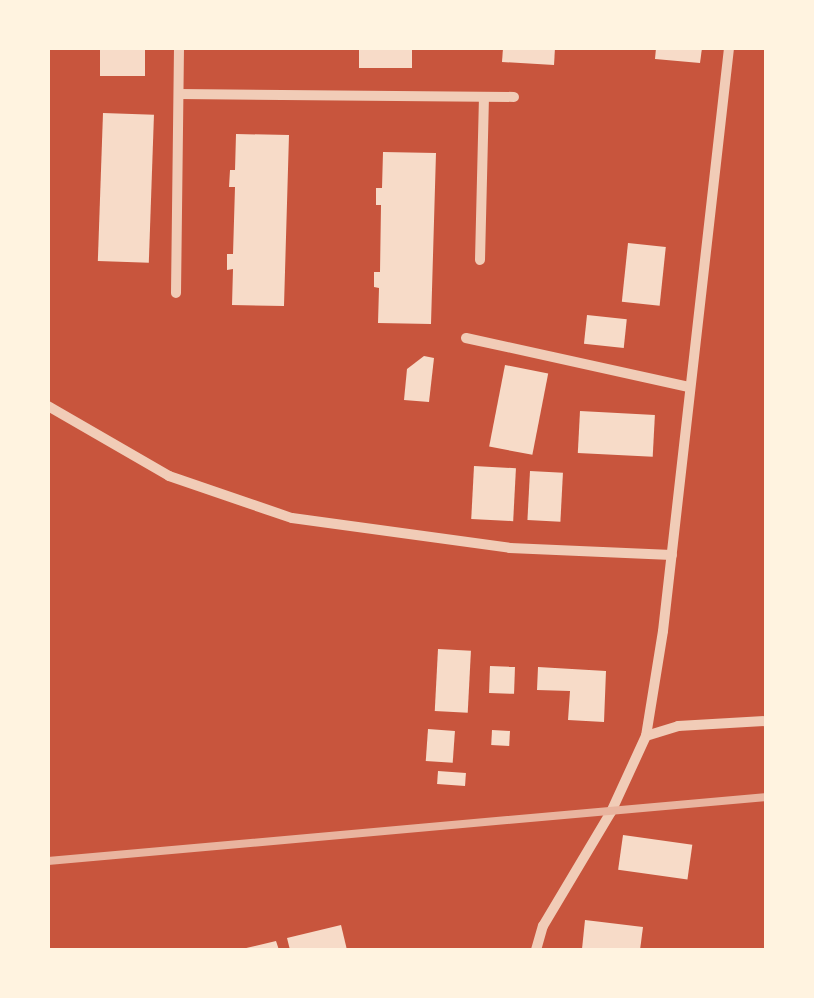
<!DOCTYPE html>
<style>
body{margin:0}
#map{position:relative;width:814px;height:998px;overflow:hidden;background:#c8553d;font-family:Karla,sans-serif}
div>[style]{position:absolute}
.building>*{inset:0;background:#f7dbc8;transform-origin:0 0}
.minor>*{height:10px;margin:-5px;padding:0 5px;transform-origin:5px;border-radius:5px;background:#f1ccb7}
.rail>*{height:8px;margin:-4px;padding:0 4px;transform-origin:4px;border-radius:4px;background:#e9b49f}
span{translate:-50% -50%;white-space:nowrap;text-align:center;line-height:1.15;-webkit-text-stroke:9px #fff3e0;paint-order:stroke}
.frame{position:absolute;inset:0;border:50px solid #fff3e0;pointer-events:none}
</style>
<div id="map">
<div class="building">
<div style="left:100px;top:48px;width:45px;height:28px"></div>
<div style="left:359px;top:48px;width:53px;height:20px"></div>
<div style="clip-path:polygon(503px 48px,555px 48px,554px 65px,502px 62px)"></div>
<div style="clip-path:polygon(656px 48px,702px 48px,700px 63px,655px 59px)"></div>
<div style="left:103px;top:113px;width:51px;height:148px;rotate:2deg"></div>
<div style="clip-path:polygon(236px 134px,289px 135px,284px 306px,232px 305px,233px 269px,227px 270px,227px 254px,233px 254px,235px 187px,229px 187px,230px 170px,235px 170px)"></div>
<div style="clip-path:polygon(383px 152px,436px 153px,431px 324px,378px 323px,379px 288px,374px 287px,374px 272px,380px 272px,381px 205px,376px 205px,376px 188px,382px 188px)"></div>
<div style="left:628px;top:243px;width:38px;height:59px;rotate:6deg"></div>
<div style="left:587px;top:315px;width:40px;height:29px;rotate:6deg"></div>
<div style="clip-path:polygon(424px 356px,434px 358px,429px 402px,404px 400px,407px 369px)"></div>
<div style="left:505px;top:365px;width:44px;height:83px;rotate:11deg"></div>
<div style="left:580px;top:411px;width:75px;height:42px;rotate:3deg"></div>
<div style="left:474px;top:466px;width:42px;height:53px;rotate:3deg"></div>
<div style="left:530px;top:471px;width:33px;height:49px;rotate:3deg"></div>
<div style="left:438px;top:649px;width:33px;height:62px;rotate:3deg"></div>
<div style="left:490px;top:666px;width:25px;height:27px;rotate:2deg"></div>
<div style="clip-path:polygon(538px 667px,606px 671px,604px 722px,568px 720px,570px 691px,537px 690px)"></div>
<div style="left:428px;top:729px;width:27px;height:32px;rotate:4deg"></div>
<div style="left:492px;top:730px;width:18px;height:15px;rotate:3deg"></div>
<div style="left:438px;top:771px;width:28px;height:13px;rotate:4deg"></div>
<div style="left:623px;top:835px;width:70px;height:35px;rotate:8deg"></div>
<div style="clip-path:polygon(585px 920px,643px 927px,640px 950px,582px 949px)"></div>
<div style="clip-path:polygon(341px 925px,347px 950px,290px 950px,287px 938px)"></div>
<div style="clip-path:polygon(276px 941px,279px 950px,242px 950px,242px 949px)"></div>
</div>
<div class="minor">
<div style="left:179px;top:94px;width:335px;rotate:0.5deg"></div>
<div style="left:480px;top:260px;width:163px;rotate:-88.6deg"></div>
<div style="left:176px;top:293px;width:245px;rotate:-89.3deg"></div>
<div style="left:466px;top:338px;width:227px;rotate:12.4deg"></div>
<div style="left:48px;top:406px;width:140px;rotate:30deg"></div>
<div style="left:169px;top:476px;width:130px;rotate:18.9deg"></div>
<div style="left:292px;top:518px;width:220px;rotate:7.8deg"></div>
<div style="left:510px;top:548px;width:162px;rotate:2.5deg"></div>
<div style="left:646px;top:736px;width:34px;rotate:-17deg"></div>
<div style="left:678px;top:726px;width:88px;rotate:-3.3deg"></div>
<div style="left:536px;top:950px;width:25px;rotate:-74deg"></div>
<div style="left:543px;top:926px;width:133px;rotate:-59.2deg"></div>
<div style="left:611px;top:812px;width:84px;rotate:-65.3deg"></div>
<div style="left:646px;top:736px;width:106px;rotate:-80.8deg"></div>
<div style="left:663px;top:631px;width:587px;rotate:-83.54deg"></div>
</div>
<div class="rail">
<div style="left:48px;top:861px;width:721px;rotate:-5.09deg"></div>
</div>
<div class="frame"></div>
</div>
